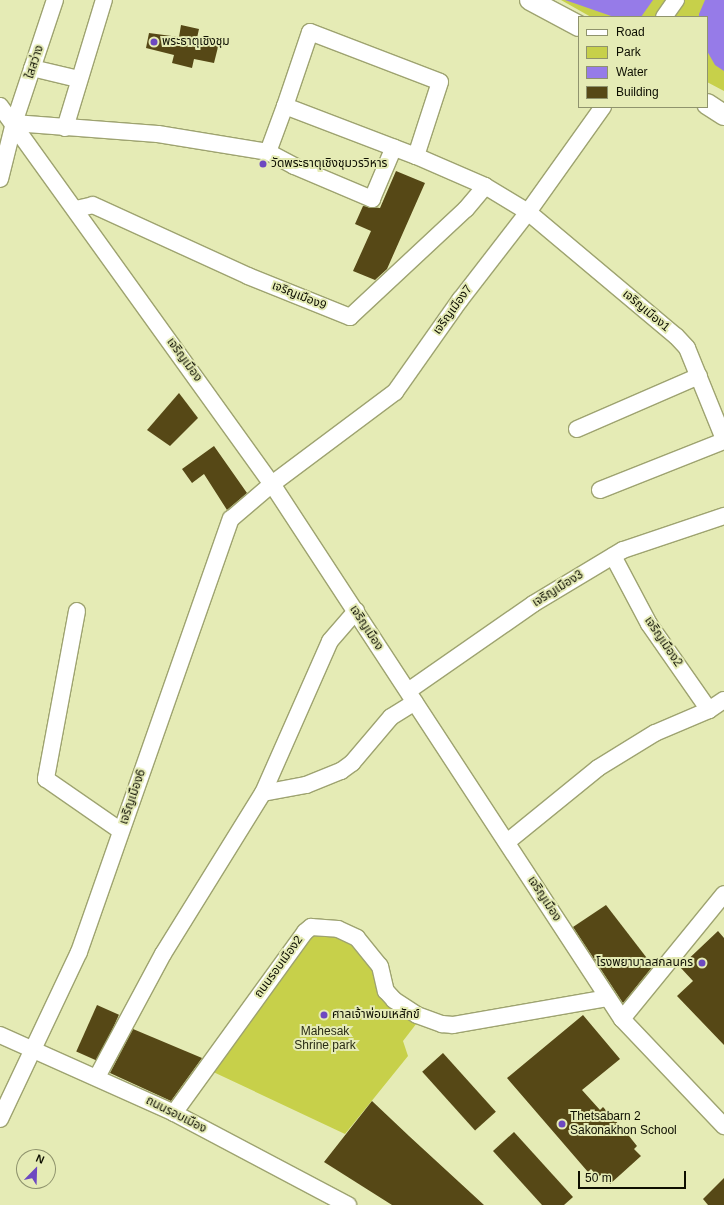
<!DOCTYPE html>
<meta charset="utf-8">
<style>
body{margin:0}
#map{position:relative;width:724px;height:1205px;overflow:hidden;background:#e5ebb5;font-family:Arial,"Noto Sans Thai",sans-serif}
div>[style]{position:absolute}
.green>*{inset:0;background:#c7d04a}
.water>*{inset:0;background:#967be8}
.building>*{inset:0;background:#564816;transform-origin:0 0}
.roads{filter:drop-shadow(1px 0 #9ea370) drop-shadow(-1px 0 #9ea370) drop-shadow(0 1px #9ea370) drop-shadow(0 -1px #9ea370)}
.minor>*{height:16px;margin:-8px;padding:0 8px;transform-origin:8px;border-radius:8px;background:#fff}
.major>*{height:20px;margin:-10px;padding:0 10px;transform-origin:10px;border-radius:10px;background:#fff}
.dots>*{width:11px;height:11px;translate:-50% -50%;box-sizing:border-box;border:2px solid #e5ebb5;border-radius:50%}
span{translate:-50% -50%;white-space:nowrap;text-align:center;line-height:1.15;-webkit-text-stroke:4px #e5ebb5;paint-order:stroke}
.poi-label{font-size:12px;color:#0d0e00}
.left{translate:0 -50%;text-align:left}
.right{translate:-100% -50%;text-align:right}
.street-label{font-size:12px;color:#0d0e00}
.park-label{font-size:12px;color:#2a2c15}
.legend{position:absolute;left:578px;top:16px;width:130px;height:92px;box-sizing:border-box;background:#e5ebb5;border:1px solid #8f936d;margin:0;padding:5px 7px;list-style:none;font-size:12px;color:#0d0e00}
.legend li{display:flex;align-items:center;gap:8px;height:20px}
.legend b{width:20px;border:1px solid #8f936d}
.north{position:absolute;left:16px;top:1149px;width:40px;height:40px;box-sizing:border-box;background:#e5ebb5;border:1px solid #8f936d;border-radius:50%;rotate:23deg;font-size:11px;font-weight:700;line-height:16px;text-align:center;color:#0d0e00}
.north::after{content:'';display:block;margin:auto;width:14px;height:18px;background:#6d49c1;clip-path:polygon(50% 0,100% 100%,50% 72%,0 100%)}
.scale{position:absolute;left:578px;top:1171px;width:108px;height:18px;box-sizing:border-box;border:2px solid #0d0e00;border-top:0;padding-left:5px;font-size:12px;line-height:14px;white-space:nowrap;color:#0d0e00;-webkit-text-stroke:3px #e5ebb5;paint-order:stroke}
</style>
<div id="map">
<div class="green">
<div style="clip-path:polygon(561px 0,724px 0,724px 91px,707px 82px,707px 17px,591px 17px)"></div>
<div style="clip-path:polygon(315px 926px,348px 932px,373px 955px,386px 991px,420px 1019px,403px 1041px,408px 1056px,345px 1134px,209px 1070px)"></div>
</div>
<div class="water">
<div style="clip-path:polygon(565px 0,653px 0,641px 17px,614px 17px)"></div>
<div style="clip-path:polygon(705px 0,724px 0,724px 71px,715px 65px,707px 51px,707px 17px,699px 17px,699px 14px)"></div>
</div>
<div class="building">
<div style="clip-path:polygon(181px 25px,199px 29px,197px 38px,219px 43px,214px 63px,194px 59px,192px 68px,172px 63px,174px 55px,146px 48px,149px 33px,179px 37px)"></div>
<div style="clip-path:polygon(396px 171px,425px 183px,387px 269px,375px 280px,353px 271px,371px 231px,355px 224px,363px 206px,380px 208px)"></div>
<div style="clip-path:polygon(179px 393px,198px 418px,170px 446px,147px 430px)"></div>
<div style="clip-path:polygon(214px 446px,247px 493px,227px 510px,204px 474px,192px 483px,182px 469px)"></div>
<div style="clip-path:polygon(606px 905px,653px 966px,623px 1003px,573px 927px)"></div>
<div style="clip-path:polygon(718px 931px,724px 938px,724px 1045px,677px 996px,693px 981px,680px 967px)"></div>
<div style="left:97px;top:1005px;width:24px;height:51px;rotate:24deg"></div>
<div style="clip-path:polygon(583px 1015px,620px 1059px,582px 1090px,600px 1110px,603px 1107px,629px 1136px,637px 1146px,634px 1149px,641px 1156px,610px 1184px,602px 1174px,598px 1177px,591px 1169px,588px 1172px,507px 1078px)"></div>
<div style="clip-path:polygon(133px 1029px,202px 1058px,171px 1101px,110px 1073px)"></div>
<div style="left:443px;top:1053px;width:79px;height:28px;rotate:48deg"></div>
<div style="clip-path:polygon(372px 1101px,409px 1136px,484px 1205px,392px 1205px,324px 1162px)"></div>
<div style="clip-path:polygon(514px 1132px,573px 1197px,564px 1205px,542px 1205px,493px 1151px)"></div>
<div style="clip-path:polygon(724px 1178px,724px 1205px,708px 1205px,703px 1199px)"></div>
</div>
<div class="roads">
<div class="minor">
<div style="left:664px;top:17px;width:21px;rotate:-55deg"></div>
<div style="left:32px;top:68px;width:47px;rotate:13.4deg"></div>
<div style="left:0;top:106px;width:466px;rotate:54.3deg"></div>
<div style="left:272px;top:484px;width:639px;rotate:56.81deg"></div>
<div style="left:622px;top:1019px;width:148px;rotate:46.4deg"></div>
<div style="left:285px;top:106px;width:78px;rotate:-71.3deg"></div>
<div style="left:310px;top:32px;width:139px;rotate:21deg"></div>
<div style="left:440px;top:82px;width:78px;rotate:108deg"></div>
<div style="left:14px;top:123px;width:144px;rotate:4.4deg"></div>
<div style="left:158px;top:134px;width:111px;rotate:9.3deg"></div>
<div style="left:268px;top:152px;width:49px;rotate:-69.7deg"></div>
<div style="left:285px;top:106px;width:140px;rotate:20.9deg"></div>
<div style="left:416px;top:156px;width:75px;rotate:23.5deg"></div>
<div style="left:485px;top:186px;width:50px;rotate:31.2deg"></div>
<div style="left:528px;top:212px;width:193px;rotate:40deg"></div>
<div style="left:676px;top:336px;width:16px;rotate:47deg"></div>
<div style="left:687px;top:348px;width:98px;rotate:67.9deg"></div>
<div style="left:65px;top:128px;width:134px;rotate:-73.1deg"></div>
<div style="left:268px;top:152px;width:30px;rotate:28deg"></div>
<div style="left:294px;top:166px;width:85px;rotate:22.9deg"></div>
<div style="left:372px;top:199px;width:56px;rotate:-67.1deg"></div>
<div style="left:0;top:179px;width:58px;rotate:-76deg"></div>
<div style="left:14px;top:123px;width:130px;rotate:-71.6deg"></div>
<div style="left:76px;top:209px;width:17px;rotate:-13deg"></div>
<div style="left:93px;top:205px;width:170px;rotate:24.6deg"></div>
<div style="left:248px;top:276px;width:110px;rotate:21.9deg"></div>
<div style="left:350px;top:317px;width:158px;rotate:-43deg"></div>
<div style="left:466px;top:209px;width:30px;rotate:-50deg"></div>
<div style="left:577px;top:429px;width:133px;rotate:-23.5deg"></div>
<div style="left:600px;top:490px;width:133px;rotate:-21.6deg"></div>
<div style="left:613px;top:556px;width:77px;rotate:62.1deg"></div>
<div style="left:649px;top:624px;width:105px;rotate:55.1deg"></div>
<div style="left:709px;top:710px;width:18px;rotate:-34deg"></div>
<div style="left:77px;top:611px;width:171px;rotate:100.5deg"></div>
<div style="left:46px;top:779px;width:91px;rotate:34.7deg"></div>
<div style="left:408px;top:691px;width:152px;rotate:-34.8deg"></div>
<div style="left:533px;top:604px;width:105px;rotate:-31deg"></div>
<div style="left:623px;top:550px;width:107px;rotate:-18.6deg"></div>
<div style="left:263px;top:793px;width:44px;rotate:-10.5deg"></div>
<div style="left:306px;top:785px;width:38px;rotate:-22deg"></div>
<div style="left:341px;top:771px;width:14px;rotate:-36deg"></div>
<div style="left:352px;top:763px;width:60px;rotate:-49.7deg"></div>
<div style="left:391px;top:717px;width:28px;rotate:-32deg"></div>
<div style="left:507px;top:842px;width:117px;rotate:-39.1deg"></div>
<div style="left:598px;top:768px;width:67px;rotate:-31.6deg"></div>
<div style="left:655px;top:733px;width:59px;rotate:-23.1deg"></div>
<div style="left:622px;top:1019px;width:161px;rotate:-50.8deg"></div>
<div style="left:0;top:1035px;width:191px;rotate:24.1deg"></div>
<div style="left:174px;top:1113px;width:197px;rotate:27.9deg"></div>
<div style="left:97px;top:1077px;width:140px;rotate:-61.8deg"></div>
<div style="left:163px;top:954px;width:190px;rotate:-58.2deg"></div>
<div style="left:263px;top:793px;width:166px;rotate:-66.2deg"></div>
<div style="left:330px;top:641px;width:40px;rotate:-49deg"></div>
<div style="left:174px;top:1113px;width:223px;rotate:-54.1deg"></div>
<div style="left:305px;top:932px;width:8px;rotate:-40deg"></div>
<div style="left:311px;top:927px;width:27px;rotate:4deg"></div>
<div style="left:338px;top:929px;width:21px;rotate:25deg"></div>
<div style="left:357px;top:938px;width:36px;rotate:51deg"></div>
<div style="left:380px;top:966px;width:26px;rotate:77deg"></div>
<div style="left:386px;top:991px;width:12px;rotate:48deg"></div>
<div style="left:394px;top:1000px;width:27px;rotate:33deg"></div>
<div style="left:417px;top:1015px;width:27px;rotate:20deg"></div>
<div style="left:442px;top:1024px;width:11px;rotate:5deg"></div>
<div style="left:453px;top:1025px;width:157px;rotate:-9.9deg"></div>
<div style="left:0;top:1119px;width:185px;rotate:-64.7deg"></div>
<div style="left:79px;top:952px;width:459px;rotate:-70.7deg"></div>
<div style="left:231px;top:519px;width:54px;rotate:-40.5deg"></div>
<div style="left:272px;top:484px;width:154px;rotate:-36.8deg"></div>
<div style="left:395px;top:392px;width:113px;rotate:-54.8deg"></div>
<div style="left:460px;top:300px;width:111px;rotate:-52.3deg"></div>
<div style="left:528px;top:212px;width:129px;rotate:-54.5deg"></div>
</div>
<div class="major">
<div style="left:530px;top:0;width:55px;rotate:28deg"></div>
<div style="left:707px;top:104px;width:20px;rotate:33deg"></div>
</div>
</div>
<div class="dots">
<div style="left:154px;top:42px;background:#6d49c1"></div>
<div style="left:263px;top:164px;background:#6d49c1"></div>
<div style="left:702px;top:963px;background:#6d49c1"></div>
<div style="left:324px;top:1015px;background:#6d49c1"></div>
<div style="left:562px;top:1124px;background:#6d49c1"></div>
</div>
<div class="poi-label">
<span class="left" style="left:162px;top:42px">พระธาตุเชิงชุม</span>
<span class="left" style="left:271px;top:164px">วัดพระธาตุเชิงชุมวรวิหาร</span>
<span class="right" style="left:693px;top:963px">โรงพยาบาลสกลนคร</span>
<span class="left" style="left:332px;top:1015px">ศาลเจ้าพ่อมเหสักข์</span>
<span class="left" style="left:570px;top:1124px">Thetsabarn 2<br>Sakonakhon School</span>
</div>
<div class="street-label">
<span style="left:35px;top:62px;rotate:-72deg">ใสสว่าง</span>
<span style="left:299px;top:296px;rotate:22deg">เจริญเมือง9</span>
<span style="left:453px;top:310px;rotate:-54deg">เจริญเมือง7</span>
<span style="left:646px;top:311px;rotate:40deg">เจริญเมือง1</span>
<span style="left:184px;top:360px;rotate:54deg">เจริญเมือง</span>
<span style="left:558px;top:589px;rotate:-32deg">เจริญเมือง3</span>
<span style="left:366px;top:628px;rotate:57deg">เจริญเมือง</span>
<span style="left:663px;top:642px;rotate:56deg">เจริญเมือง2</span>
<span style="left:133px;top:797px;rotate:-71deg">เจริญเมือง6</span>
<span style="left:544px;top:899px;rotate:57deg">เจริญเมือง</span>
<span style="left:279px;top:967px;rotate:-54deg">ถนนรอบเมือง2</span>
<span style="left:176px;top:1115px;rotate:27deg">ถนนรอบเมือง</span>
</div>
<div class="park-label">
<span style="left:325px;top:1039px">Mahesak<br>Shrine park</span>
</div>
<ul class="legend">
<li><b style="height:5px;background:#fff"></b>Road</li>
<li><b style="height:11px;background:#c7d04a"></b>Park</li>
<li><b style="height:11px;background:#967be8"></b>Water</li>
<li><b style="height:11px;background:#564816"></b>Building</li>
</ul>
<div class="north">N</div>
<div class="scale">50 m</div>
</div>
